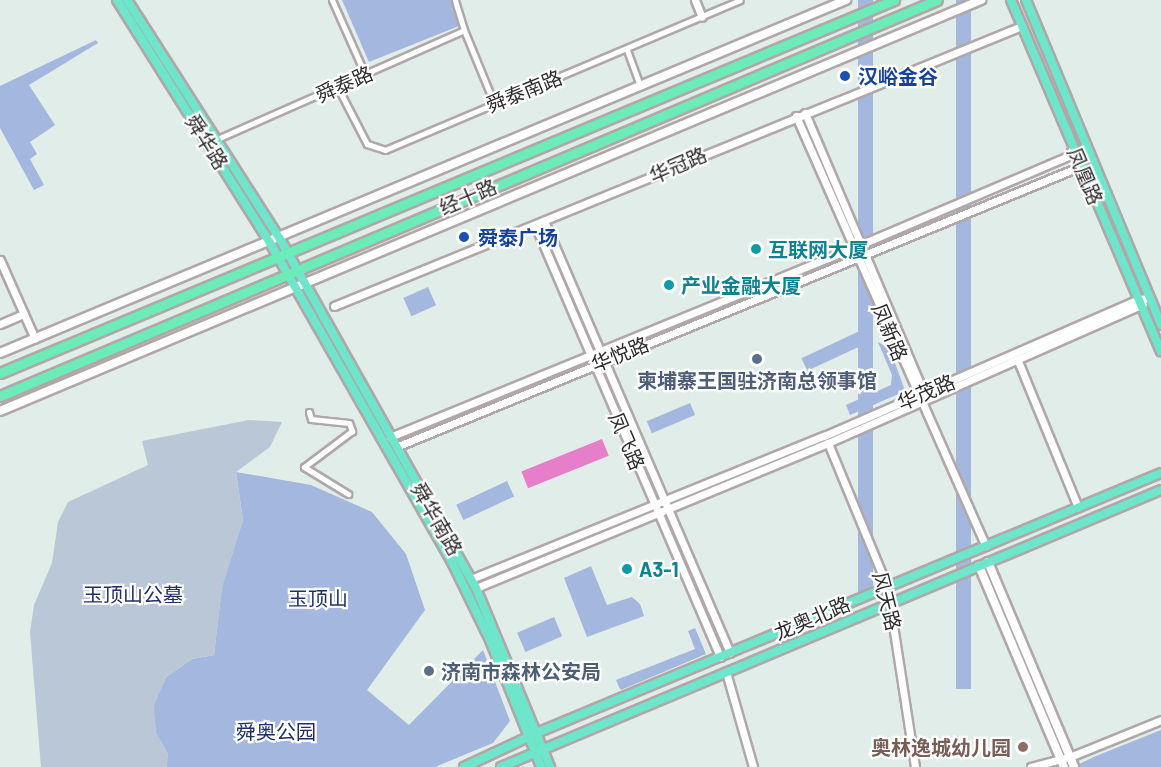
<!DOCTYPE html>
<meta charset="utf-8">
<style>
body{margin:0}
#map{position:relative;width:1161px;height:767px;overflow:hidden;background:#e1ede8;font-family:Barlow,"Noto Sans SC",sans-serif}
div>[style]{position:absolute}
.green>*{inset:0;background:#a3b7df;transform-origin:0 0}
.cemetery>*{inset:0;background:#bac7d6}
.water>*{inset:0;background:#e67eca;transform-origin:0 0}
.roads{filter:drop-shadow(2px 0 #b1a7a9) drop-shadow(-2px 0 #b1a7a9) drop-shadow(0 2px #b1a7a9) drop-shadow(0 -2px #b1a7a9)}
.minor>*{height:5px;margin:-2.5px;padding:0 2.5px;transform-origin:2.5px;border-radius:2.5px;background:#fff}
.tertiary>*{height:7px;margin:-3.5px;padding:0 3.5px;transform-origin:3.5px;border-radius:3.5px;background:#fff}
.secondary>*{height:8px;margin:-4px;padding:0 4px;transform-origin:4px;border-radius:4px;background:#fff}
.primary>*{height:8px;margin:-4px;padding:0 4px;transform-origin:4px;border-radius:4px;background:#6ee6cb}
.trunk>*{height:9px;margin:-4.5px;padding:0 4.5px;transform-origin:4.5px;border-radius:4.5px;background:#6becb8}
.dots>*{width:16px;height:16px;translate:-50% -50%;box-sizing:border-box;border:3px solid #fff;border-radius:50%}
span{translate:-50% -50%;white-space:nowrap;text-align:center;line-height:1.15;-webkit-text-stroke:4.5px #fff;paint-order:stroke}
.transit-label{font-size:20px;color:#164399;font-weight:700}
.left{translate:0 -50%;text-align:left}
.street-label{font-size:20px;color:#2d2d2d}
.culture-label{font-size:20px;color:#0d838f;font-weight:700}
.service-label{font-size:20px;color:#4e5e75;font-weight:700}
.park-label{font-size:20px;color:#222f66}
.education-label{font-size:20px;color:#785e54;font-weight:700}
.right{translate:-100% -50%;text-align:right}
</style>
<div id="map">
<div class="green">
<div style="clip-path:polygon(342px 0,451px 0,459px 26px,369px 62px)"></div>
<div style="left:858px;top:0;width:15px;height:595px"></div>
<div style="left:956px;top:0;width:15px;height:689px"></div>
<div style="clip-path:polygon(96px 40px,98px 43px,29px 85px,55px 125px,30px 142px,37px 154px,30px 159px,44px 185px,34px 190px,0 128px,0 86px)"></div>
<div style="left:428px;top:287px;width:20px;height:27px;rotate:66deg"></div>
<div style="left:864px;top:329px;width:14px;height:69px;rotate:65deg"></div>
<div style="clip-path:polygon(878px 342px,890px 349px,904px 388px,901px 393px,850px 415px,846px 405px,891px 385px,892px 375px)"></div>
<div style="left:690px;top:403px;width:13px;height:47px;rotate:67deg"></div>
<div style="clip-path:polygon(236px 472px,311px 485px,372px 512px,406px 554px,425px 610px,367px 690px,409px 725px,483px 650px,510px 721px,493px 743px,435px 767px,165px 767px,168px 754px,156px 733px,153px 706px,166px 677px,192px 659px,214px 655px,222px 586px,243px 520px)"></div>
<div style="left:507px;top:481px;width:17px;height:56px;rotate:65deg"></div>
<div style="clip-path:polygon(591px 566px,607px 605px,632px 597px,640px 604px,644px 616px,587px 637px,564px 578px)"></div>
<div style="left:554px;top:617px;width:21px;height:40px;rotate:67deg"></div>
<div style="clip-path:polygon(695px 628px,706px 654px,621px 690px,619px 687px,616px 680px,695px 649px,688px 631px)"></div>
<div style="clip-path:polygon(1161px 730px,1161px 767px,1073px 767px,1096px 756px)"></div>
</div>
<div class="cemetery">
<div style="clip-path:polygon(249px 420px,282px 422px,270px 447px,236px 472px,243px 520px,222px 588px,214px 655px,192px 659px,166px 677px,154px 706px,156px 733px,168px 754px,167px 767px,41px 767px,30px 632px,34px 605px,52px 563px,58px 522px,68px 502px,148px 465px,142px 441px)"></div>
</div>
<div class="water">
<div style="left:602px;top:439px;width:18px;height:87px;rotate:68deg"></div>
</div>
<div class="roads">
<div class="minor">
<div style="left:332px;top:0;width:81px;rotate:66deg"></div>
<div style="left:464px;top:30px;width:79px;rotate:67.7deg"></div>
<div style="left:627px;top:50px;width:38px;rotate:70deg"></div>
<div style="left:337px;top:86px;width:65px;rotate:62.7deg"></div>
<div style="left:367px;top:144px;width:19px;rotate:18deg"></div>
<div style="left:385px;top:150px;width:385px;rotate:-22.9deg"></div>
<div style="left:215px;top:140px;width:272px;rotate:-23.8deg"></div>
<div style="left:464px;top:30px;width:31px;rotate:-107deg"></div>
<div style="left:309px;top:412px;width:7px;rotate:74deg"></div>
<div style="left:311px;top:419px;width:38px;rotate:6deg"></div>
<div style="left:349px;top:423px;width:9px;rotate:69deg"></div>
<div style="left:352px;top:431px;width:60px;rotate:143.1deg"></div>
<div style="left:304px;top:467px;width:52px;rotate:31.5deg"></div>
</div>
<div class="tertiary">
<div style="left:695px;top:0;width:18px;rotate:68deg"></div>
<div style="left:805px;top:113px;width:307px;rotate:67deg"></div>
<div style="left:796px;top:116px;width:470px;rotate:66.2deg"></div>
<div style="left:544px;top:221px;width:470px;rotate:66.7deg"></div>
<div style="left:535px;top:225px;width:470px;rotate:66.8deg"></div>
<div style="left:0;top:260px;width:86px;rotate:66.1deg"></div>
<div style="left:334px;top:306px;width:743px;rotate:-22.15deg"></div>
<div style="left:0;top:324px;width:26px;rotate:-23deg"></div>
<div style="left:1018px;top:361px;width:158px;rotate:67.7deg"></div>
<div style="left:390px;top:437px;width:510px;rotate:-22.24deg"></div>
<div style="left:862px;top:244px;width:224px;rotate:-23.1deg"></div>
<div style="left:1068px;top:156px;width:9px;rotate:-58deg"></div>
<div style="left:828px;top:443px;width:155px;rotate:67.6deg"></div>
<div style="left:887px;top:586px;width:183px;rotate:81.2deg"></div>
<div style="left:396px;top:447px;width:740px;rotate:-22.3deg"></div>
<div style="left:471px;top:579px;width:381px;rotate:-22.1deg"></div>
<div style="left:824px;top:436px;width:344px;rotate:-23.5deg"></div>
<div style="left:1139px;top:299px;width:11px;rotate:-5deg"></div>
<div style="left:476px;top:588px;width:381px;rotate:-22.4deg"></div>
<div style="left:828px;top:443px;width:344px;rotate:-23.8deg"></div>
<div style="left:726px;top:672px;width:99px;rotate:74.1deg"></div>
<div style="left:1031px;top:767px;width:42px;rotate:-15deg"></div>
<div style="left:1072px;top:756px;width:96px;rotate:-22deg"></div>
</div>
<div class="secondary">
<div style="left:0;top:353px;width:917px;rotate:-22.65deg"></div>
<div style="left:0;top:411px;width:1064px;rotate:-22.73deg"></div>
<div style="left:988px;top:562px;width:222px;rotate:67.2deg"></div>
<div style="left:979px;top:566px;width:218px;rotate:67.1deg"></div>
</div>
<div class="primary">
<div style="left:117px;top:0;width:287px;rotate:57.8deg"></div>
<div style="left:270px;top:243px;width:367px;rotate:60.3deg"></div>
<div style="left:452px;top:562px;width:87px;rotate:64deg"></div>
<div style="left:490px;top:640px;width:137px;rotate:68.1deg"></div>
<div style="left:127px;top:0;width:284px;rotate:57.4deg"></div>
<div style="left:280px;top:239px;width:400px;rotate:60.7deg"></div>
<div style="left:476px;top:588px;width:194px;rotate:67.5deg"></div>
<div style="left:1011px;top:0;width:382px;rotate:66.9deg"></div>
<div style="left:1026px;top:0;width:352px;rotate:67.4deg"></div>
<div style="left:464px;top:767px;width:83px;rotate:-25deg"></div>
<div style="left:539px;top:732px;width:674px;rotate:-22.61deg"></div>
<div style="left:501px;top:767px;width:716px;rotate:-22.77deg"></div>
</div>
<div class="trunk">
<div style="left:0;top:373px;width:969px;rotate:-22.65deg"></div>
<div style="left:0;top:396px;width:1017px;rotate:-22.91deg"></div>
</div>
</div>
<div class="dots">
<div style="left:845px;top:76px;background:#1a4fb4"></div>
<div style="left:464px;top:237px;background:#1a4fb4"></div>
<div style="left:756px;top:249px;background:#0f9aa8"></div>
<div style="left:669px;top:285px;background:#0f9aa8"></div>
<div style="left:757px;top:359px;background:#5c6f8a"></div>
<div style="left:627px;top:569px;background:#0f9aa8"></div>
<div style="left:429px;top:671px;background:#5c6f8a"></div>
<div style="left:1023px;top:747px;background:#8d6e63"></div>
</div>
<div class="transit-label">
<span class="left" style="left:858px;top:76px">汉峪金谷</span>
<span class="left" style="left:478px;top:237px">舜泰广场</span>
</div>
<div class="street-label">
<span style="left:344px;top:84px;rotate:-24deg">舜泰路</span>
<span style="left:524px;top:91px;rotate:-22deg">舜泰南路</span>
<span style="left:207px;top:142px;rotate:58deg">舜华路</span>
<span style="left:678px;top:165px;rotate:-23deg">华冠路</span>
<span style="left:1085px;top:176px;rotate:67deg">凤凰路</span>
<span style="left:468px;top:197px;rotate:-23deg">经十路</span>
<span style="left:890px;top:332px;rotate:67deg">凤新路</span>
<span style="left:620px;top:354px;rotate:-22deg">华悦路</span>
<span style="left:926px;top:392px;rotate:-23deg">华茂路</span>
<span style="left:627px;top:441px;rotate:67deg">凤飞路</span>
<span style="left:437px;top:519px;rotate:60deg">舜华南路</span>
<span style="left:887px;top:601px;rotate:76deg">风天路</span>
<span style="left:812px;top:618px;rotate:-23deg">龙奥北路</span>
</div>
<div class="culture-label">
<span class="left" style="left:768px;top:249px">互联网大厦</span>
<span class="left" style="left:681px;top:285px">产业金融大厦</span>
<span class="left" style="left:639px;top:569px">A3-1</span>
</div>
<div class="service-label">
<span style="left:757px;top:380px">柬埔寨王国驻济南总领事馆</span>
<span class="left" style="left:441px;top:671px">济南市森林公安局</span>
</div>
<div class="park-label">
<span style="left:133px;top:594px">玉顶山公墓</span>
<span style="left:318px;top:598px">玉顶山</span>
<span style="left:276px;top:731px">舜奥公园</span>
</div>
<div class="education-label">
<span class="right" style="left:1011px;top:747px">奥林逸城幼儿园</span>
</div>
</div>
